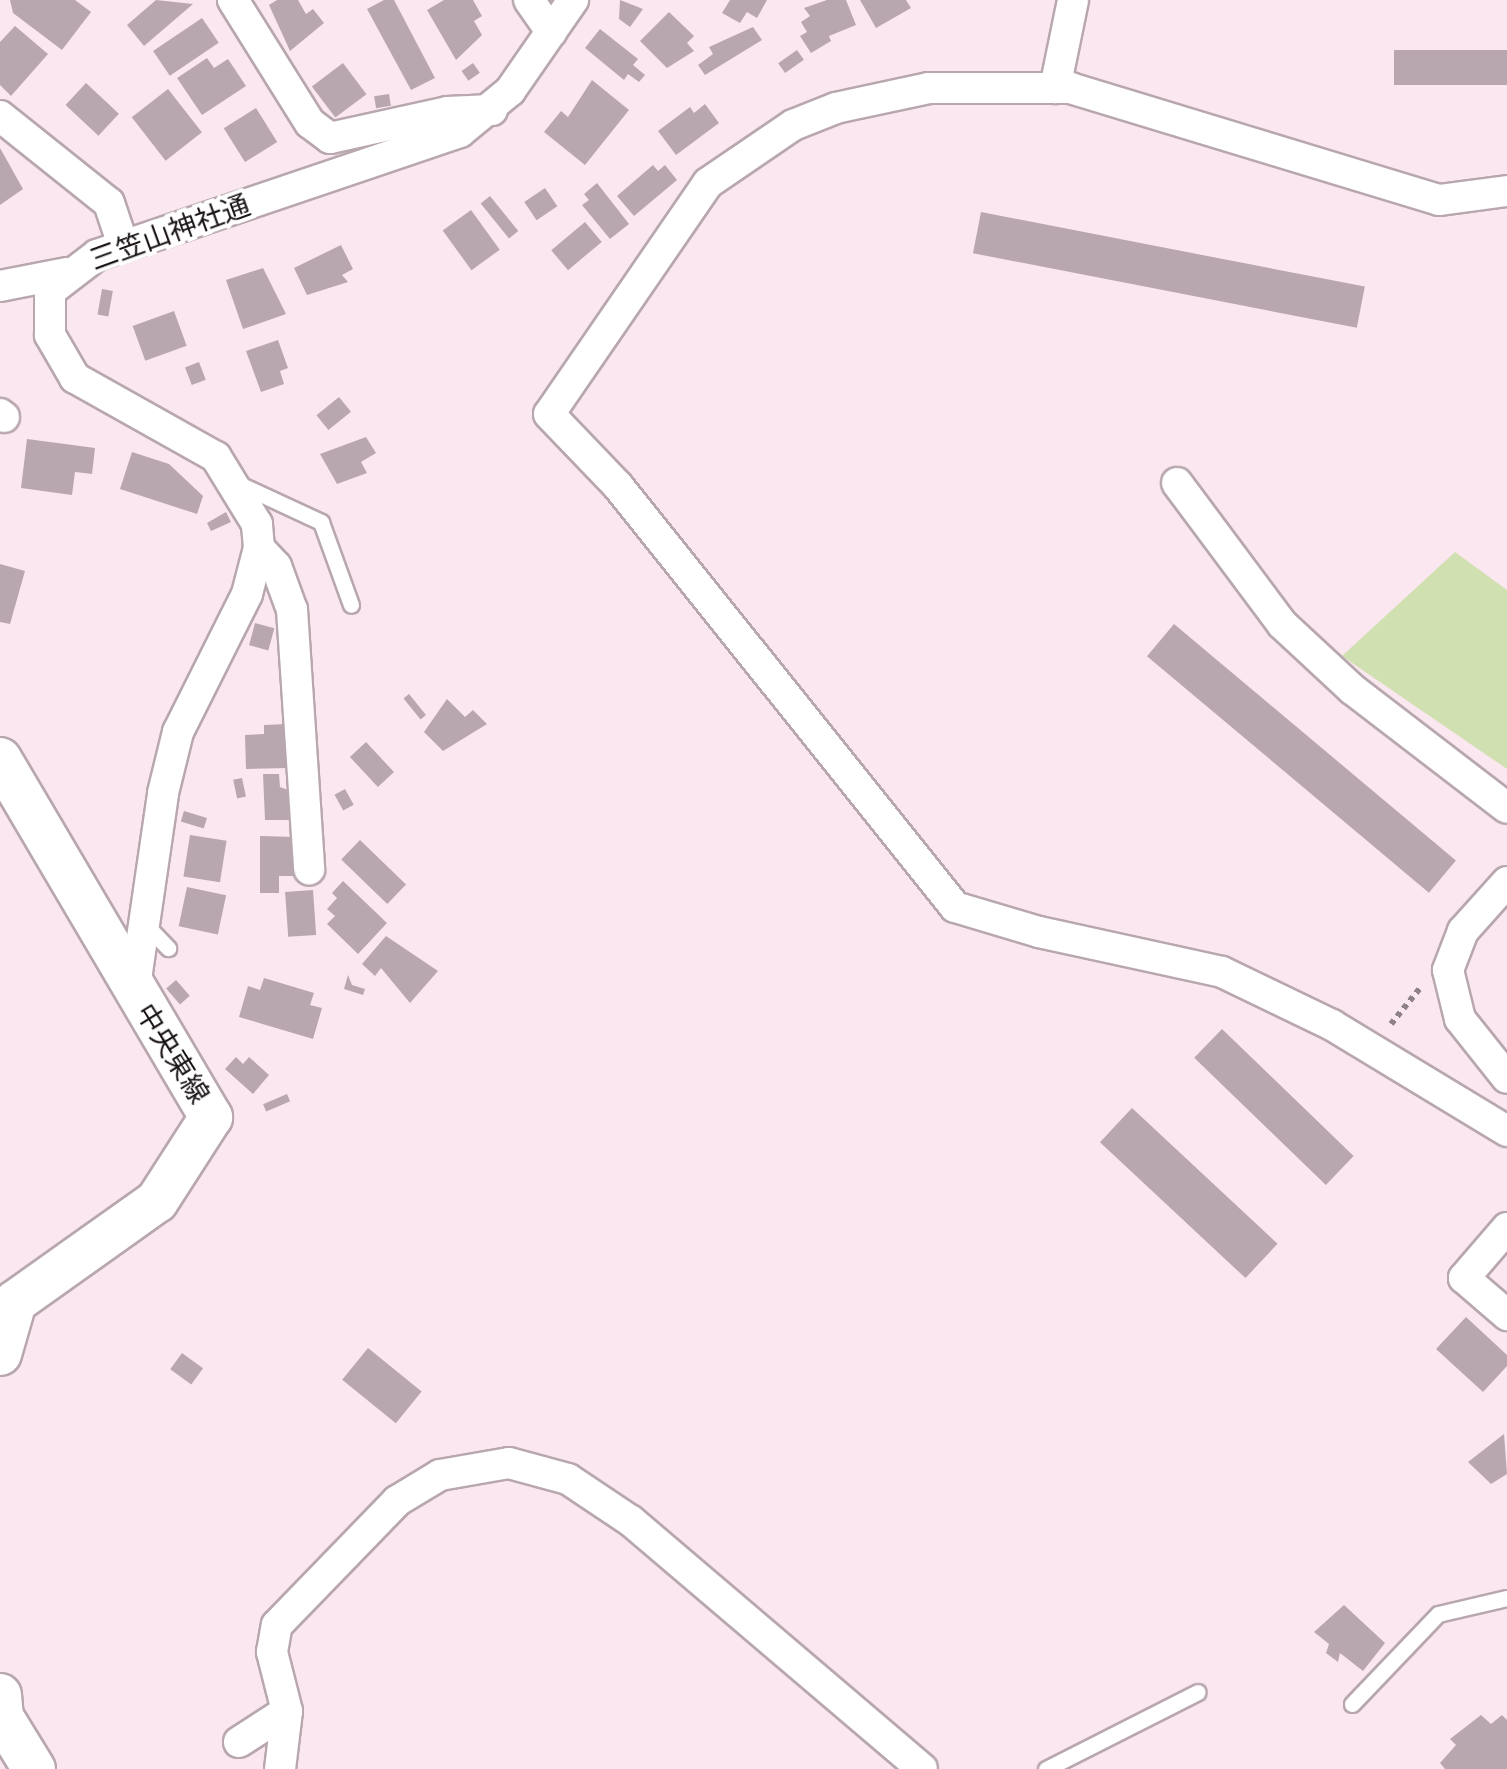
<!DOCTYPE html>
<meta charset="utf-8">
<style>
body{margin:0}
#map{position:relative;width:1507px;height:1769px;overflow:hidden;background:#fae7f0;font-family:"Roboto Condensed","Noto Sans JP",sans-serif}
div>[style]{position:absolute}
.green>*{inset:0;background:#d0e0b1}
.building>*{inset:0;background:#b9a7b0;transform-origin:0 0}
.path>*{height:6px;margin-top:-3px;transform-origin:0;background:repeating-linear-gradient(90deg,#8e8188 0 5px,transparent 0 10px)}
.roads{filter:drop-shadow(2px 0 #b8a7af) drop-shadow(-2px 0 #b8a7af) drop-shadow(0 2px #b8a7af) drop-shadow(0 -2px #b8a7af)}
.lane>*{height:15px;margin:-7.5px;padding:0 7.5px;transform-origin:7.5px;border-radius:7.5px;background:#fff}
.street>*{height:30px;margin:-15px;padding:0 15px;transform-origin:15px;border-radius:15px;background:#fff}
.secondary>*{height:42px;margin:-21px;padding:0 21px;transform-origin:21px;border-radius:21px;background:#fff}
span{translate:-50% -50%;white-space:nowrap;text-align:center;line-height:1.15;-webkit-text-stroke:8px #fff;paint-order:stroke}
.street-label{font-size:28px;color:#1a1417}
</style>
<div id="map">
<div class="green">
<div style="clip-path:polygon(1455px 552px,1507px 590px,1507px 769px,1342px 656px)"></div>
</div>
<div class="building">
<div style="clip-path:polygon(10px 0,75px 0,91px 12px,62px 50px,13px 13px)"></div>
<div style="clip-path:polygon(156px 0,193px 4px,144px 46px,127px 25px)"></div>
<div style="clip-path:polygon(277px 0,298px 0,306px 14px,313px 9px,324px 23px,290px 51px,269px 5px)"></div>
<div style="clip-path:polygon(384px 0,394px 0,435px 78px,411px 90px,367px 9px)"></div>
<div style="clip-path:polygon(444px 0,473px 0,482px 16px,474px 21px,482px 35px,456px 60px,427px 10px)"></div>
<div style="clip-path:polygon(620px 0,643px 9px,630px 27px,619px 19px)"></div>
<div style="clip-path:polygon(730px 0,767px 0,757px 18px,747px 12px,740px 23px,722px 13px)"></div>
<div style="clip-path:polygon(827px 0,846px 0,856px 25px,829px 36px,831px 41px,811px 53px,800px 36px,807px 32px,801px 22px,810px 16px,804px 8px)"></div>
<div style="clip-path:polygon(860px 0,906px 0,911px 8px,876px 28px)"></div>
<div style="clip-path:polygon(669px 12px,694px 36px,687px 43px,694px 51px,667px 68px,640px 41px)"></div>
<div style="left:202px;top:18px;width:30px;height:59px;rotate:56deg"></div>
<div style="clip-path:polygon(15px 26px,48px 54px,11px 96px,0 85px,0 42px)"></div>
<div style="clip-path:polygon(753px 27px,762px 40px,705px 75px,698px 65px,713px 54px,709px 47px)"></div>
<div style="clip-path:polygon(600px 29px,638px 59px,633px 65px,645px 75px,639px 82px,628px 74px,624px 80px,585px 48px)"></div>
<div style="left:797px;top:50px;width:12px;height:23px;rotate:55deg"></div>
<div style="left:1507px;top:50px;width:35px;height:113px;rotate:90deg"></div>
<div style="clip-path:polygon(207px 58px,214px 68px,228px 59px,246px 86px,202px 115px,177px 78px)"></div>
<div style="left:343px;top:63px;width:39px;height:39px;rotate:53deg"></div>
<div style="left:473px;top:63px;width:12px;height:14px;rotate:55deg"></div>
<div style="clip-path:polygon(592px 80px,629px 110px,585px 165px,544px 132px,561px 111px,568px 117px)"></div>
<div style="left:86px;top:83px;width:45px;height:30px;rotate:43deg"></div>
<div style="left:168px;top:89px;width:55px;height:46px;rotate:52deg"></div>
<div style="left:389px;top:94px;width:12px;height:15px;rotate:81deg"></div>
<div style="clip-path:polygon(705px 104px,719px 123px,676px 155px,658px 131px,690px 107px,694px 113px)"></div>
<div style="left:256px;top:108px;width:40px;height:38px;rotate:58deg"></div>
<div style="clip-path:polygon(0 148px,23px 189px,0 205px)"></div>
<div style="clip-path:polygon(653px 165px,658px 171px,665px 165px,677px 180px,634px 216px,617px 196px)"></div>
<div style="clip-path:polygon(597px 183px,629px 224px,610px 239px,582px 205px,589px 200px,584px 194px)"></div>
<div style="left:545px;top:188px;width:22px;height:25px;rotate:56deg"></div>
<div style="left:490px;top:196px;width:45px;height:12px;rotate:51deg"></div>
<div style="left:471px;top:210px;width:49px;height:35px;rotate:54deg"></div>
<div style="left:981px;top:212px;width:391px;height:42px;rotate:11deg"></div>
<div style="left:585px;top:222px;width:26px;height:44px;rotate:50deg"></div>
<div style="clip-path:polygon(341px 245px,353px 269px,342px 275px,348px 282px,307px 295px,294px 268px)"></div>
<div style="clip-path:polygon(263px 268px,286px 314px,243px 329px,226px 280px)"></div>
<div style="left:102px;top:289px;width:11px;height:26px;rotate:10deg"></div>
<div style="left:174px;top:311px;width:37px;height:44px;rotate:70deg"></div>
<div style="clip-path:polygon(278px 340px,288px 368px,280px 371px,284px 384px,261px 392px,246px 351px)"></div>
<div style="left:199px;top:362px;width:19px;height:15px;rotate:69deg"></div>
<div style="left:339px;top:397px;width:19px;height:29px;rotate:51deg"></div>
<div style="clip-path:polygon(366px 437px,376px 453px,361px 462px,367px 473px,337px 484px,320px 454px)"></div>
<div style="clip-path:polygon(27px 439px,95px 448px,92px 474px,75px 472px,72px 495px,21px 488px)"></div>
<div style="clip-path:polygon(132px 452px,169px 464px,203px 496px,197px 514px,120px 489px)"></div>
<div style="clip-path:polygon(226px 512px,231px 522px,211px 531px,207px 523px)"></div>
<div style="clip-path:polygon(0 564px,25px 571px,10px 624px,0 622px)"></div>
<div style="left:255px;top:623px;width:20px;height:23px;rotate:15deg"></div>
<div style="left:1174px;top:624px;width:368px;height:42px;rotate:40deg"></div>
<div style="left:409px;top:694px;width:27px;height:7px;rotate:51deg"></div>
<div style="clip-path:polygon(447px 699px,465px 717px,473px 710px,487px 724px,443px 751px,424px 732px)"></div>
<div style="clip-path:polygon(287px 724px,288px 768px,246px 769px,245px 735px,264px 734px,264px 725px)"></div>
<div style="left:366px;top:742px;width:41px;height:22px;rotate:47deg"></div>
<div style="clip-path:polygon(263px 774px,279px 774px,280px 787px,288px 790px,289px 820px,265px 820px)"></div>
<div style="left:242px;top:778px;width:19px;height:9px;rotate:78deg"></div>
<div style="left:345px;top:789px;width:18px;height:12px;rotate:61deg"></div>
<div style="left:184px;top:811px;width:24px;height:11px;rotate:17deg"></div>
<div style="left:190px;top:835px;width:37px;height:42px;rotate:9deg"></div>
<div style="clip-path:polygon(260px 836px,296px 837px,297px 876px,279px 876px,279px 893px,260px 893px)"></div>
<div style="left:360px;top:840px;width:64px;height:27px;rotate:44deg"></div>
<div style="clip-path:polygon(343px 881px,387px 923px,358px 954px,327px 924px,335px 916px,327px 909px,337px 898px,332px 893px)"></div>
<div style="left:187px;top:887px;width:40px;height:40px;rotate:12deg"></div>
<div style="left:313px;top:890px;width:45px;height:28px;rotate:86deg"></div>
<div style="clip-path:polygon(386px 936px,438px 971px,410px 1003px,381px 968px,375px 976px,362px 964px)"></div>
<div style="clip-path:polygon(348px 975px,352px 985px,365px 989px,363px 995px,344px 989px)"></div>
<div style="clip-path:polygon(264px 978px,314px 993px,310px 1005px,322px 1008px,313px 1039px,239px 1017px,248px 986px,260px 990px)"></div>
<div style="left:176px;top:980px;width:21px;height:13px;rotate:49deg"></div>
<div style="left:1222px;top:1029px;width:183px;height:40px;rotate:44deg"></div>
<div style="clip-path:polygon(236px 1057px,243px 1064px,249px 1057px,269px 1075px,253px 1094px,225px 1069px)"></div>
<div style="left:287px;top:1094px;width:8px;height:26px;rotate:67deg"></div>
<div style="left:1132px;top:1108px;width:199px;height:47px;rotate:43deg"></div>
<div style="clip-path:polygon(1466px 1317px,1507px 1355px,1507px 1366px,1483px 1392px,1436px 1349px)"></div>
<div style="left:368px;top:1348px;width:69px;height:41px;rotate:39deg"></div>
<div style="left:182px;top:1353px;width:26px;height:20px;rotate:36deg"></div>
<div style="clip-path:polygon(1504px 1434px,1507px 1474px,1491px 1484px,1468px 1462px)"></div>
<div style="clip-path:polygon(1344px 1605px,1385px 1643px,1363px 1671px,1340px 1653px,1338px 1662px,1326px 1653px,1329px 1644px,1314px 1632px)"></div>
<div style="clip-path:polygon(1481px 1715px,1491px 1724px,1502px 1715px,1507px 1720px,1507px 1769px,1445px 1769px,1440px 1763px,1456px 1745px,1450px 1739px)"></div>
</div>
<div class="path">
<div style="left:1391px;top:1024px;width:48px;rotate:-51deg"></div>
</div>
<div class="roads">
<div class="lane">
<div style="left:237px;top:483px;width:93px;rotate:24.9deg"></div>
<div style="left:321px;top:522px;width:88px;rotate:70.1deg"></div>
<div style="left:144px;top:923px;width:35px;rotate:46deg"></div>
<div style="left:1352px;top:1704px;width:124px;rotate:-46.3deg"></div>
<div style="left:1438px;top:1614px;width:71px;rotate:-13.1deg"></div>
<div style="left:1046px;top:1769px;width:170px;rotate:-26.9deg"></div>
</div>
<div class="street">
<div style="left:233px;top:0;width:145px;rotate:58deg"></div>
<div style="left:310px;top:123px;width:25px;rotate:37deg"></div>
<div style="left:330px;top:138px;width:120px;rotate:-12.5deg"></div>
<div style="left:447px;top:112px;width:45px;rotate:-2.5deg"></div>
<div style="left:529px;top:0;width:39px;rotate:55deg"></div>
<div style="left:1055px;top:88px;width:90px;rotate:-78.4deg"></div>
<div style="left:0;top:116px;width:139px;rotate:38.6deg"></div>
<div style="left:109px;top:203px;width:44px;rotate:71.6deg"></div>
<div style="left:1507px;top:191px;width:69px;rotate:172.5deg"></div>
<div style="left:1439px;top:200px;width:385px;rotate:-163.1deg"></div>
<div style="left:1071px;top:88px;width:142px;rotate:180deg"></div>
<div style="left:929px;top:88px;width:95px;rotate:167.9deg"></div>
<div style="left:836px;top:108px;width:46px;rotate:158.4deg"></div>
<div style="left:793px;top:125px;width:103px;rotate:145.7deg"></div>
<div style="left:708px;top:183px;width:280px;rotate:124.5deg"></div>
<div style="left:549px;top:414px;width:100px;rotate:46.2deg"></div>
<div style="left:618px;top:486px;width:539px;rotate:51.32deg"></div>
<div style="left:955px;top:907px;width:88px;rotate:16.6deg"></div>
<div style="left:1039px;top:932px;width:187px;rotate:12.3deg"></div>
<div style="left:1222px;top:972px;width:122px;rotate:25.7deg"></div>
<div style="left:1332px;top:1025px;width:205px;rotate:31.2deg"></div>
<div style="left:0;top:286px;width:67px;rotate:-11.1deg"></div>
<div style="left:0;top:414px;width:5px;rotate:37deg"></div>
<div style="left:1177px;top:483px;width:176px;rotate:53.3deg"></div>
<div style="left:1282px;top:624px;width:96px;rotate:42.9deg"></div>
<div style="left:1352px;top:689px;width:195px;rotate:37.5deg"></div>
<div style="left:259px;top:548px;width:25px;rotate:47deg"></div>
<div style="left:276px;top:566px;width:47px;rotate:70deg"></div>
<div style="left:292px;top:610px;width:260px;rotate:86.2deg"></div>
<div style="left:1507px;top:882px;width:66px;rotate:131.9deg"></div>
<div style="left:1463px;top:931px;width:42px;rotate:111deg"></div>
<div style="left:1448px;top:970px;width:50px;rotate:76.2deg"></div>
<div style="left:1460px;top:1019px;width:75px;rotate:51.5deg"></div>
<div style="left:134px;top:993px;width:202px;rotate:-81.7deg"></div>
<div style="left:163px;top:793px;width:63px;rotate:-76.2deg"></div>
<div style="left:178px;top:732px;width:154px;rotate:-63.4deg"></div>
<div style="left:247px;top:594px;width:48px;rotate:-75.4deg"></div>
<div style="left:259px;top:548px;width:24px;rotate:-95deg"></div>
<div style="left:257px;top:524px;width:79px;rotate:-121.5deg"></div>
<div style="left:216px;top:457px;width:162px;rotate:-150.7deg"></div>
<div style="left:75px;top:378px;width:50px;rotate:-120.2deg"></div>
<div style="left:50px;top:335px;width:44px;rotate:-90deg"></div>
<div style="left:50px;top:291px;width:59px;rotate:-37.5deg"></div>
<div style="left:97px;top:255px;width:383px;rotate:-18.7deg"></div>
<div style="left:460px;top:132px;width:65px;rotate:-39.4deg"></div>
<div style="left:510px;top:91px;width:111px;rotate:-55.3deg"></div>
<div style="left:1507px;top:1228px;width:66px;rotate:130.7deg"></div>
<div style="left:1464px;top:1278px;width:57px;rotate:40.7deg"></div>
<div style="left:239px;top:1742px;width:57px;rotate:-32.9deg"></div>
<div style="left:280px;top:1769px;width:58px;rotate:-83.1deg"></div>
<div style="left:287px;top:1711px;width:61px;rotate:-104.3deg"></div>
<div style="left:272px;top:1652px;width:27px;rotate:-80deg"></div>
<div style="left:277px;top:1625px;width:173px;rotate:-45.9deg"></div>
<div style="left:397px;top:1501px;width:50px;rotate:-31.2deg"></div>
<div style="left:440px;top:1475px;width:70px;rotate:-9.9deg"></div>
<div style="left:509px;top:1463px;width:61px;rotate:15.2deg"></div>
<div style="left:568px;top:1479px;width:76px;rotate:33.7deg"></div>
<div style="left:631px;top:1521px;width:382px;rotate:40.4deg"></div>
</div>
<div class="secondary">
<div style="left:0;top:759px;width:416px;rotate:59.5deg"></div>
<div style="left:211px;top:1117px;width:100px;rotate:122.7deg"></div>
<div style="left:157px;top:1201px;width:174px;rotate:144.6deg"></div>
<div style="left:15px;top:1302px;width:54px;rotate:106.1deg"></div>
<div style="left:0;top:1695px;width:22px;rotate:85deg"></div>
<div style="left:2px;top:1717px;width:61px;rotate:58.4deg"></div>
</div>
</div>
<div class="street-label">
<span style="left:170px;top:233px;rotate:-20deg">三笠山神社通</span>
<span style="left:172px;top:1054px;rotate:58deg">中央東線</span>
</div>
</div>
